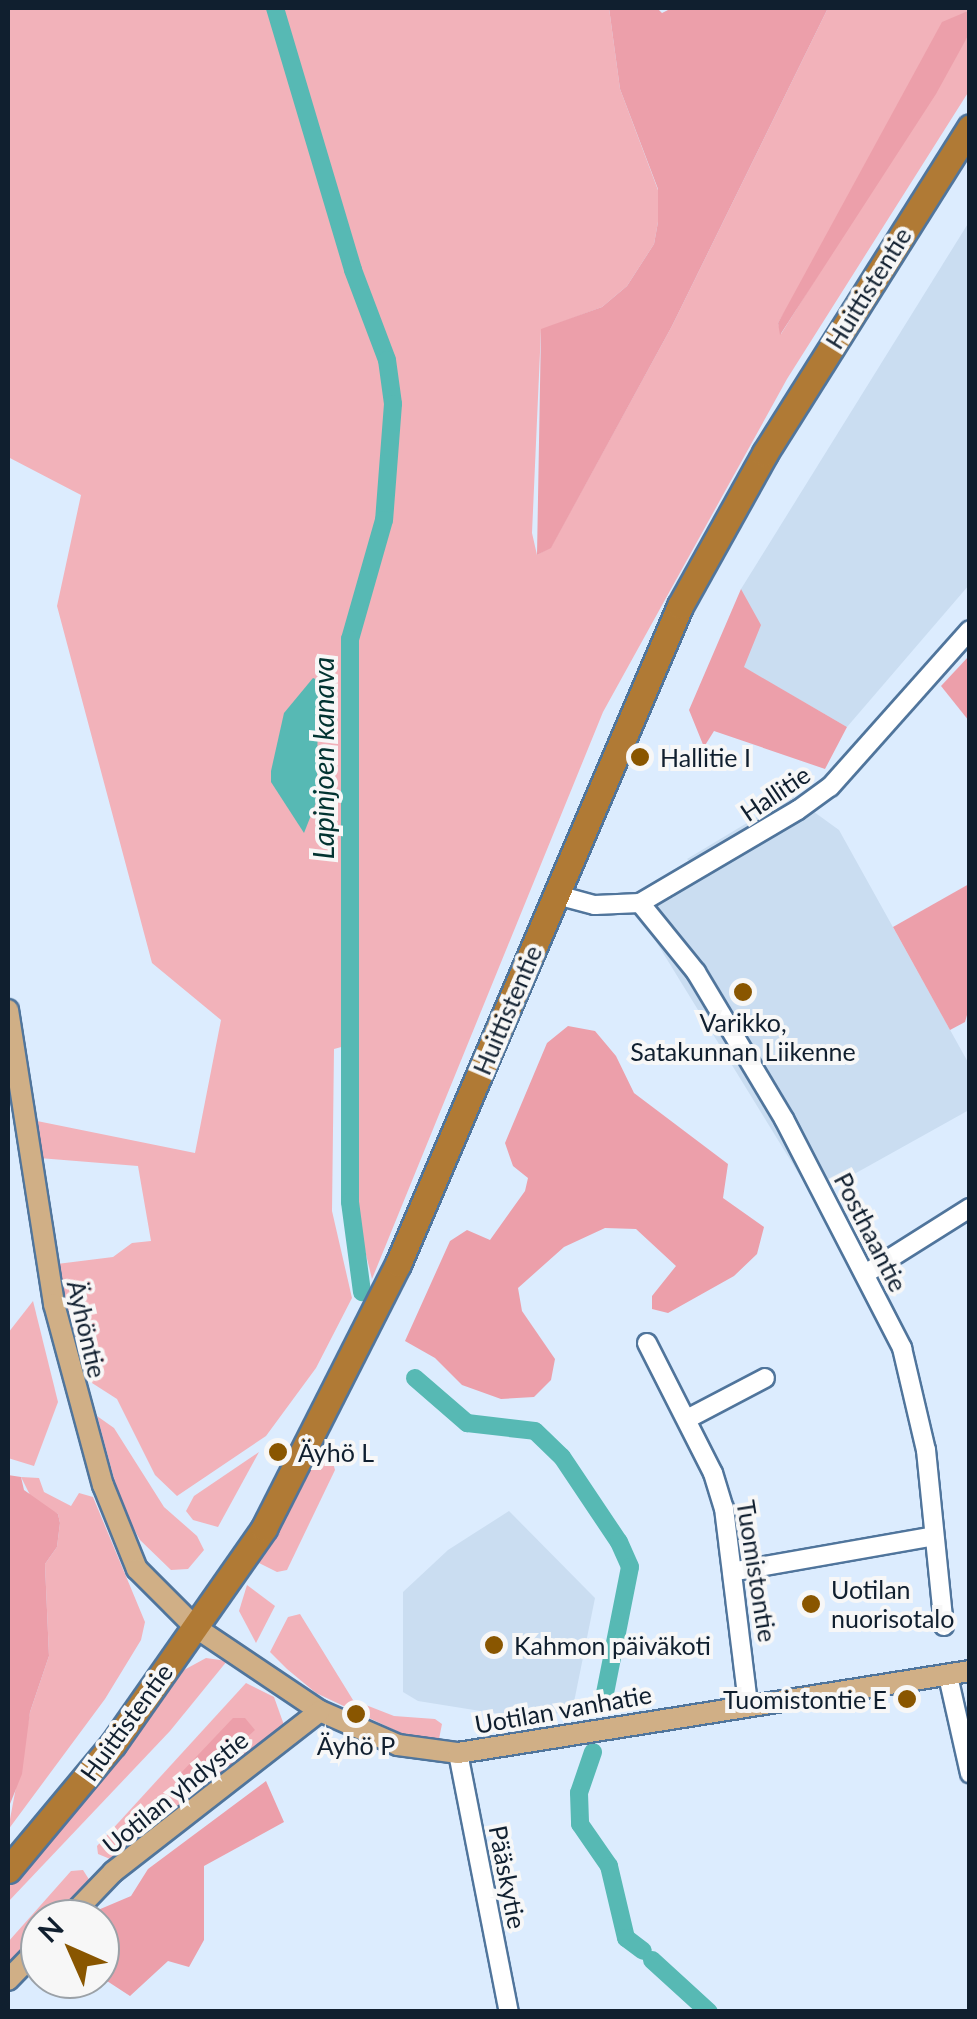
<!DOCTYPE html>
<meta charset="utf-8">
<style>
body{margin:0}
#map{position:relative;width:977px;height:2019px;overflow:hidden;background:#dcecfe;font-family:Lato,sans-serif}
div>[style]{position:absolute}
.built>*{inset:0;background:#caddf1}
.green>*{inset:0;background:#f2b2ba}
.forest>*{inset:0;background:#ec9faa}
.water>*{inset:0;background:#57b9b4}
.canal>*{height:18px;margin:-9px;padding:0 9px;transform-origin:9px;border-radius:9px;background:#57b9b4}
.roads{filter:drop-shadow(2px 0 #50759c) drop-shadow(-2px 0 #50759c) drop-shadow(0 2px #50759c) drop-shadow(0 -2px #50759c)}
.minor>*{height:18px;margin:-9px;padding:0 9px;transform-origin:9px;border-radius:9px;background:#fff}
.major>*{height:20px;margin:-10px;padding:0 10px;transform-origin:10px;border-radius:10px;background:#d0af86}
.highway>*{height:25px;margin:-12.5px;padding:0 12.5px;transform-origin:12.5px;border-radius:12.5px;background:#b07a35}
.dots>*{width:28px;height:28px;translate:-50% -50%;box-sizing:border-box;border:5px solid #f7f7f7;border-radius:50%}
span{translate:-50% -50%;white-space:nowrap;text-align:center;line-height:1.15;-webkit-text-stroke:8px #f7f7f7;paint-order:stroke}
.street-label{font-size:25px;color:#101f2f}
.poi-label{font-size:25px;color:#101f2f}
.left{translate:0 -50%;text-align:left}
.right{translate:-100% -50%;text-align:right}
.water-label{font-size:28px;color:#013331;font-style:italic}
.frame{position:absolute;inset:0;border:10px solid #101f2f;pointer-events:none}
.north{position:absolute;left:20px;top:1899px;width:100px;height:100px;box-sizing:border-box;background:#f7f7f7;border:2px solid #9ba1a7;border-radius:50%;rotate:315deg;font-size:28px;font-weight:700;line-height:40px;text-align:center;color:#101f2f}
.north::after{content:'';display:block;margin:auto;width:35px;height:45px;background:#895600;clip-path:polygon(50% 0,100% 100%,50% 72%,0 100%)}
</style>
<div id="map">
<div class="built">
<div style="clip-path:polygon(969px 222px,969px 585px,847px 727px,743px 667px,741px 589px)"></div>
<div style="clip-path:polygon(792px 796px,839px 830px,969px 1064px,969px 1110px,813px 1197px,636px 909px,699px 870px,687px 859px)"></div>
<div style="clip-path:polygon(509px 1511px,595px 1598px,572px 1712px,518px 1717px,418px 1701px,403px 1692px,403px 1592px,448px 1550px)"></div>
</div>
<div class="green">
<div style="clip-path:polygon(8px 8px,609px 8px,620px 89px,658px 190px,658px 222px,654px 244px,627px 286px,602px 307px,541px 330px,532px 533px,537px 555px,551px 547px,672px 326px,828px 8px,969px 8px,778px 323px,781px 334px,969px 34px,969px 91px,787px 379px,603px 712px,372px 1279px,359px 1226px,356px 1043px,334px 1049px,332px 1211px,352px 1298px,316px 1368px,266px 1436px,177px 1496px,155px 1475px,117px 1399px,92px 1383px,67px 1319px,57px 1264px,113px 1257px,132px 1243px,151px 1241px,138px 1166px,39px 1158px,37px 1121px,195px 1153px,221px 1020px,152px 963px,57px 606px,81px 495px,8px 457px)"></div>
<div style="clip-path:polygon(33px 1301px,58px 1402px,34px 1466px,8px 1458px,8px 1333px)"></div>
<div style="clip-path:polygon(97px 1416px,114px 1428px,164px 1507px,197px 1536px,204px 1550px,188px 1569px,171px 1570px,140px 1540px,122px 1508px)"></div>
<div style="clip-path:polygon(328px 1445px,335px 1470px,287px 1570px,277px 1572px,249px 1558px)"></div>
<div style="clip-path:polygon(259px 1452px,218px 1527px,193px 1520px,186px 1511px,194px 1496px)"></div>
<div style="clip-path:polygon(21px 1477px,39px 1478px,44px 1492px,71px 1506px,79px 1493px,93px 1497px,145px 1622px,141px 1640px,105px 1699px,8px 1830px,30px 1712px,49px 1656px,45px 1564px,57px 1547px,60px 1523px,58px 1514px,33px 1501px)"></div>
<div style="clip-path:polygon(247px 1585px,275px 1606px,256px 1643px,239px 1611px)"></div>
<div style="clip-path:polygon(300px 1614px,353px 1700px,394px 1716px,435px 1719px,442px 1724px,439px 1739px,403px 1734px,316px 1693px,287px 1669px,270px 1652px,288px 1617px)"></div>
<div style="clip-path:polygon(206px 1658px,227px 1661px,170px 1731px,8px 1902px,8px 1881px,184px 1670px)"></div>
<div style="clip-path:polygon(246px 1683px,274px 1697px,284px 1725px,115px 1861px,98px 1854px,97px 1846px)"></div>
<div style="clip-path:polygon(83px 1870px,90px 1881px,53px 1919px,40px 1919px,40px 1932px,8px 1968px,8px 1942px,71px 1871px)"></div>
</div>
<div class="forest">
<div style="clip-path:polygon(609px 8px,657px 8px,662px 13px,672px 8px,828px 8px,672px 326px,551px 548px,537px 555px,541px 329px,602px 307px,627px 286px,654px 244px,658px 222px,658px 189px,620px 89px)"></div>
<div style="clip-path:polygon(968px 11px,969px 34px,936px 94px,780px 335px,778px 323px,942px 22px)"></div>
<div style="clip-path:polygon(741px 589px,761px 625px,744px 667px,847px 727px,825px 769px,714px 731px,704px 747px,689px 710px)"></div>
<div style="clip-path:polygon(969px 656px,969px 721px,941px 686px)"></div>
<div style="clip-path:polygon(969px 884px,969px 1008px,965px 1022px,950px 1030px,893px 927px)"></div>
<div style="clip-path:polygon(568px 1026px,595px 1031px,616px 1056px,634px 1093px,728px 1164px,723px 1198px,764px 1227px,757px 1254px,734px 1276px,668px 1313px,652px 1309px,652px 1296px,676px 1266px,636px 1229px,605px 1228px,564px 1247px,518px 1288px,522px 1311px,555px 1359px,551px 1380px,534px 1397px,501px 1399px,462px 1385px,435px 1358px,405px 1341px,450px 1241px,467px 1230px,490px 1240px,525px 1191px,528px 1178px,513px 1166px,505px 1143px,547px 1043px)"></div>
<div style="clip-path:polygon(8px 1475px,21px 1477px,24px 1490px,58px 1514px,60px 1523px,57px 1547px,45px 1564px,49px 1656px,30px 1712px,22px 1774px,8px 1809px)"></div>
<div style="clip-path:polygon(233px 1718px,245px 1718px,255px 1730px,182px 1796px,173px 1788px,179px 1775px)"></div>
<div style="clip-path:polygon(266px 1781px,284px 1822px,204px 1866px,204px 1940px,189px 1967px,168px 1961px,130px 1996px,107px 1981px,98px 1910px,131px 1896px,148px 1869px)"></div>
</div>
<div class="water">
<div style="clip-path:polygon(313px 678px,318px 680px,317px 800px,304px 833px,271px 782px,271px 771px,284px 713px)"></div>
</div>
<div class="canal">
<div style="left:275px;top:8px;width:273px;rotate:73.4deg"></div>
<div style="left:353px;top:270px;width:96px;rotate:69.3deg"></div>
<div style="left:387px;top:360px;width:44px;rotate:82.2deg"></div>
<div style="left:393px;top:404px;width:116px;rotate:94.4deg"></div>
<div style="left:384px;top:520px;width:124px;rotate:105.9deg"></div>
<div style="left:350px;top:639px;width:563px;rotate:90deg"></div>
<div style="left:350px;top:1202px;width:91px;rotate:82.4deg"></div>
<div style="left:415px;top:1378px;width:69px;rotate:40.9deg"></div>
<div style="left:467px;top:1423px;width:68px;rotate:6.7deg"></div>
<div style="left:535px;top:1431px;width:37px;rotate:44deg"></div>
<div style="left:562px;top:1457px;width:102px;rotate:56.2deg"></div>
<div style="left:619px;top:1542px;width:27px;rotate:66deg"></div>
<div style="left:630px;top:1567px;width:139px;rotate:101.2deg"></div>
<div style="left:593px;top:1752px;width:43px;rotate:108.9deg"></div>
<div style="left:579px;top:1793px;width:31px;rotate:88deg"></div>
<div style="left:580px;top:1824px;width:51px;rotate:55.4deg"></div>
<div style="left:609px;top:1866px;width:74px;rotate:76.7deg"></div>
<div style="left:626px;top:1938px;width:21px;rotate:37deg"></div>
<div style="left:652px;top:1960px;width:77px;rotate:42.4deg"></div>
</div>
<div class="roads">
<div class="minor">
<div style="left:557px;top:895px;width:39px;rotate:15deg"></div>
<div style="left:595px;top:905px;width:45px;rotate:-2.5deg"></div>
<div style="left:640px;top:903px;width:183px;rotate:-30.5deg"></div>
<div style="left:798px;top:810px;width:39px;rotate:-36deg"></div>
<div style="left:830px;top:787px;width:210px;rotate:-48.3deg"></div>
<div style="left:640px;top:903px;width:89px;rotate:50.9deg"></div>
<div style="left:696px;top:972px;width:171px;rotate:59.1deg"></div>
<div style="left:784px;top:1119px;width:258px;rotate:62.7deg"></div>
<div style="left:902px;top:1348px;width:105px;rotate:76.8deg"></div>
<div style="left:926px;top:1450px;width:177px;rotate:84.2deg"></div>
<div style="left:865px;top:1274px;width:124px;rotate:-32.2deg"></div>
<div style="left:647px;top:1343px;width:146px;rotate:63.1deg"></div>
<div style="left:713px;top:1473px;width:37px;rotate:73deg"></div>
<div style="left:724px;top:1508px;width:196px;rotate:83deg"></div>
<div style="left:687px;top:1419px;width:88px;rotate:-27.7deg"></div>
<div style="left:736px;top:1571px;width:201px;rotate:-10deg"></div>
<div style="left:948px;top:1676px;width:100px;rotate:77.3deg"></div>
<div style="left:458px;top:1753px;width:264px;rotate:78.9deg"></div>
</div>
<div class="major">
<div style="left:8px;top:1010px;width:298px;rotate:81.1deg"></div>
<div style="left:54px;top:1304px;width:188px;rotate:74.9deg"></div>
<div style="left:103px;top:1485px;width:91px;rotate:68deg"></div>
<div style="left:137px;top:1569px;width:82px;rotate:45deg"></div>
<div style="left:195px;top:1627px;width:151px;rotate:33.9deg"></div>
<div style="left:320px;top:1711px;width:85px;rotate:23.6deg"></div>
<div style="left:398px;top:1745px;width:61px;rotate:7.6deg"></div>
<div style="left:458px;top:1753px;width:519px;rotate:-9.1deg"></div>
<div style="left:68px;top:1919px;width:65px;rotate:-46.2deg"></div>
<div style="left:113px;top:1872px;width:262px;rotate:-37.9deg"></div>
<div style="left:8px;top:1980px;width:46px;rotate:-45.9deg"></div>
</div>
<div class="highway">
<div style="left:8px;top:1870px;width:164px;rotate:-50.2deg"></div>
<div style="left:113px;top:1744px;width:264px;rotate:-55deg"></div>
<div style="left:264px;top:1528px;width:296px;rotate:-63.1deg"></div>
<div style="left:398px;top:1264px;width:716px;rotate:-66.8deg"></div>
<div style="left:680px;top:606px;width:175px;rotate:-60.9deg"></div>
<div style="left:765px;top:453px;width:385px;rotate:-57.8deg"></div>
</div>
</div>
<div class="dots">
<div style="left:640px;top:757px;background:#895600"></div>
<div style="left:743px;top:992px;background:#895600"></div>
<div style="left:278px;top:1452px;background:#895600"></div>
<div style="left:811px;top:1604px;background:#895600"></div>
<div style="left:494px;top:1645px;background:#895600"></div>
<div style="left:907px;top:1699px;background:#895600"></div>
<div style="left:356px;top:1714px;background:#895600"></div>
</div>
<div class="street-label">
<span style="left:868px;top:288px;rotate:-58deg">Huittistentie</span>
<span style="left:775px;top:793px;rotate:-34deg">Hallitie</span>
<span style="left:507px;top:1010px;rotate:-67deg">Huittistentie</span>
<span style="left:871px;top:1232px;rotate:63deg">Posthaantie</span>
<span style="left:87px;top:1329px;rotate:77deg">Äyhöntie</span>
<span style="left:757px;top:1571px;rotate:81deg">Tuomistontie</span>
<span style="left:563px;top:1709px;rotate:-10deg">Uotilan vanhatie</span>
<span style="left:126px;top:1722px;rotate:-54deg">Huittistentie</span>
<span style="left:175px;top:1792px;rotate:-39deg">Uotilan yhdystie</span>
<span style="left:508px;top:1877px;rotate:79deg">Pääskytie</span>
</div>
<div class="poi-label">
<span class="left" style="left:660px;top:757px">Hallitie I</span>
<span style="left:743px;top:1037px">Varikko,<br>Satakunnan Liikenne</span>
<span class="left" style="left:298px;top:1452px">Äyhö L</span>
<span class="left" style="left:831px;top:1604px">Uotilan<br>nuorisotalo</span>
<span class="left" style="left:514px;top:1645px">Kahmon päiväkoti</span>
<span class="right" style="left:887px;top:1699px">Tuomistontie E</span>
<span style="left:356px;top:1745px">Äyhö P</span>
</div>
<div class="water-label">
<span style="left:323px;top:758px;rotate:-90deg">Lapinjoen kanava</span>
</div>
<div class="frame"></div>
<div class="north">N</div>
</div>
